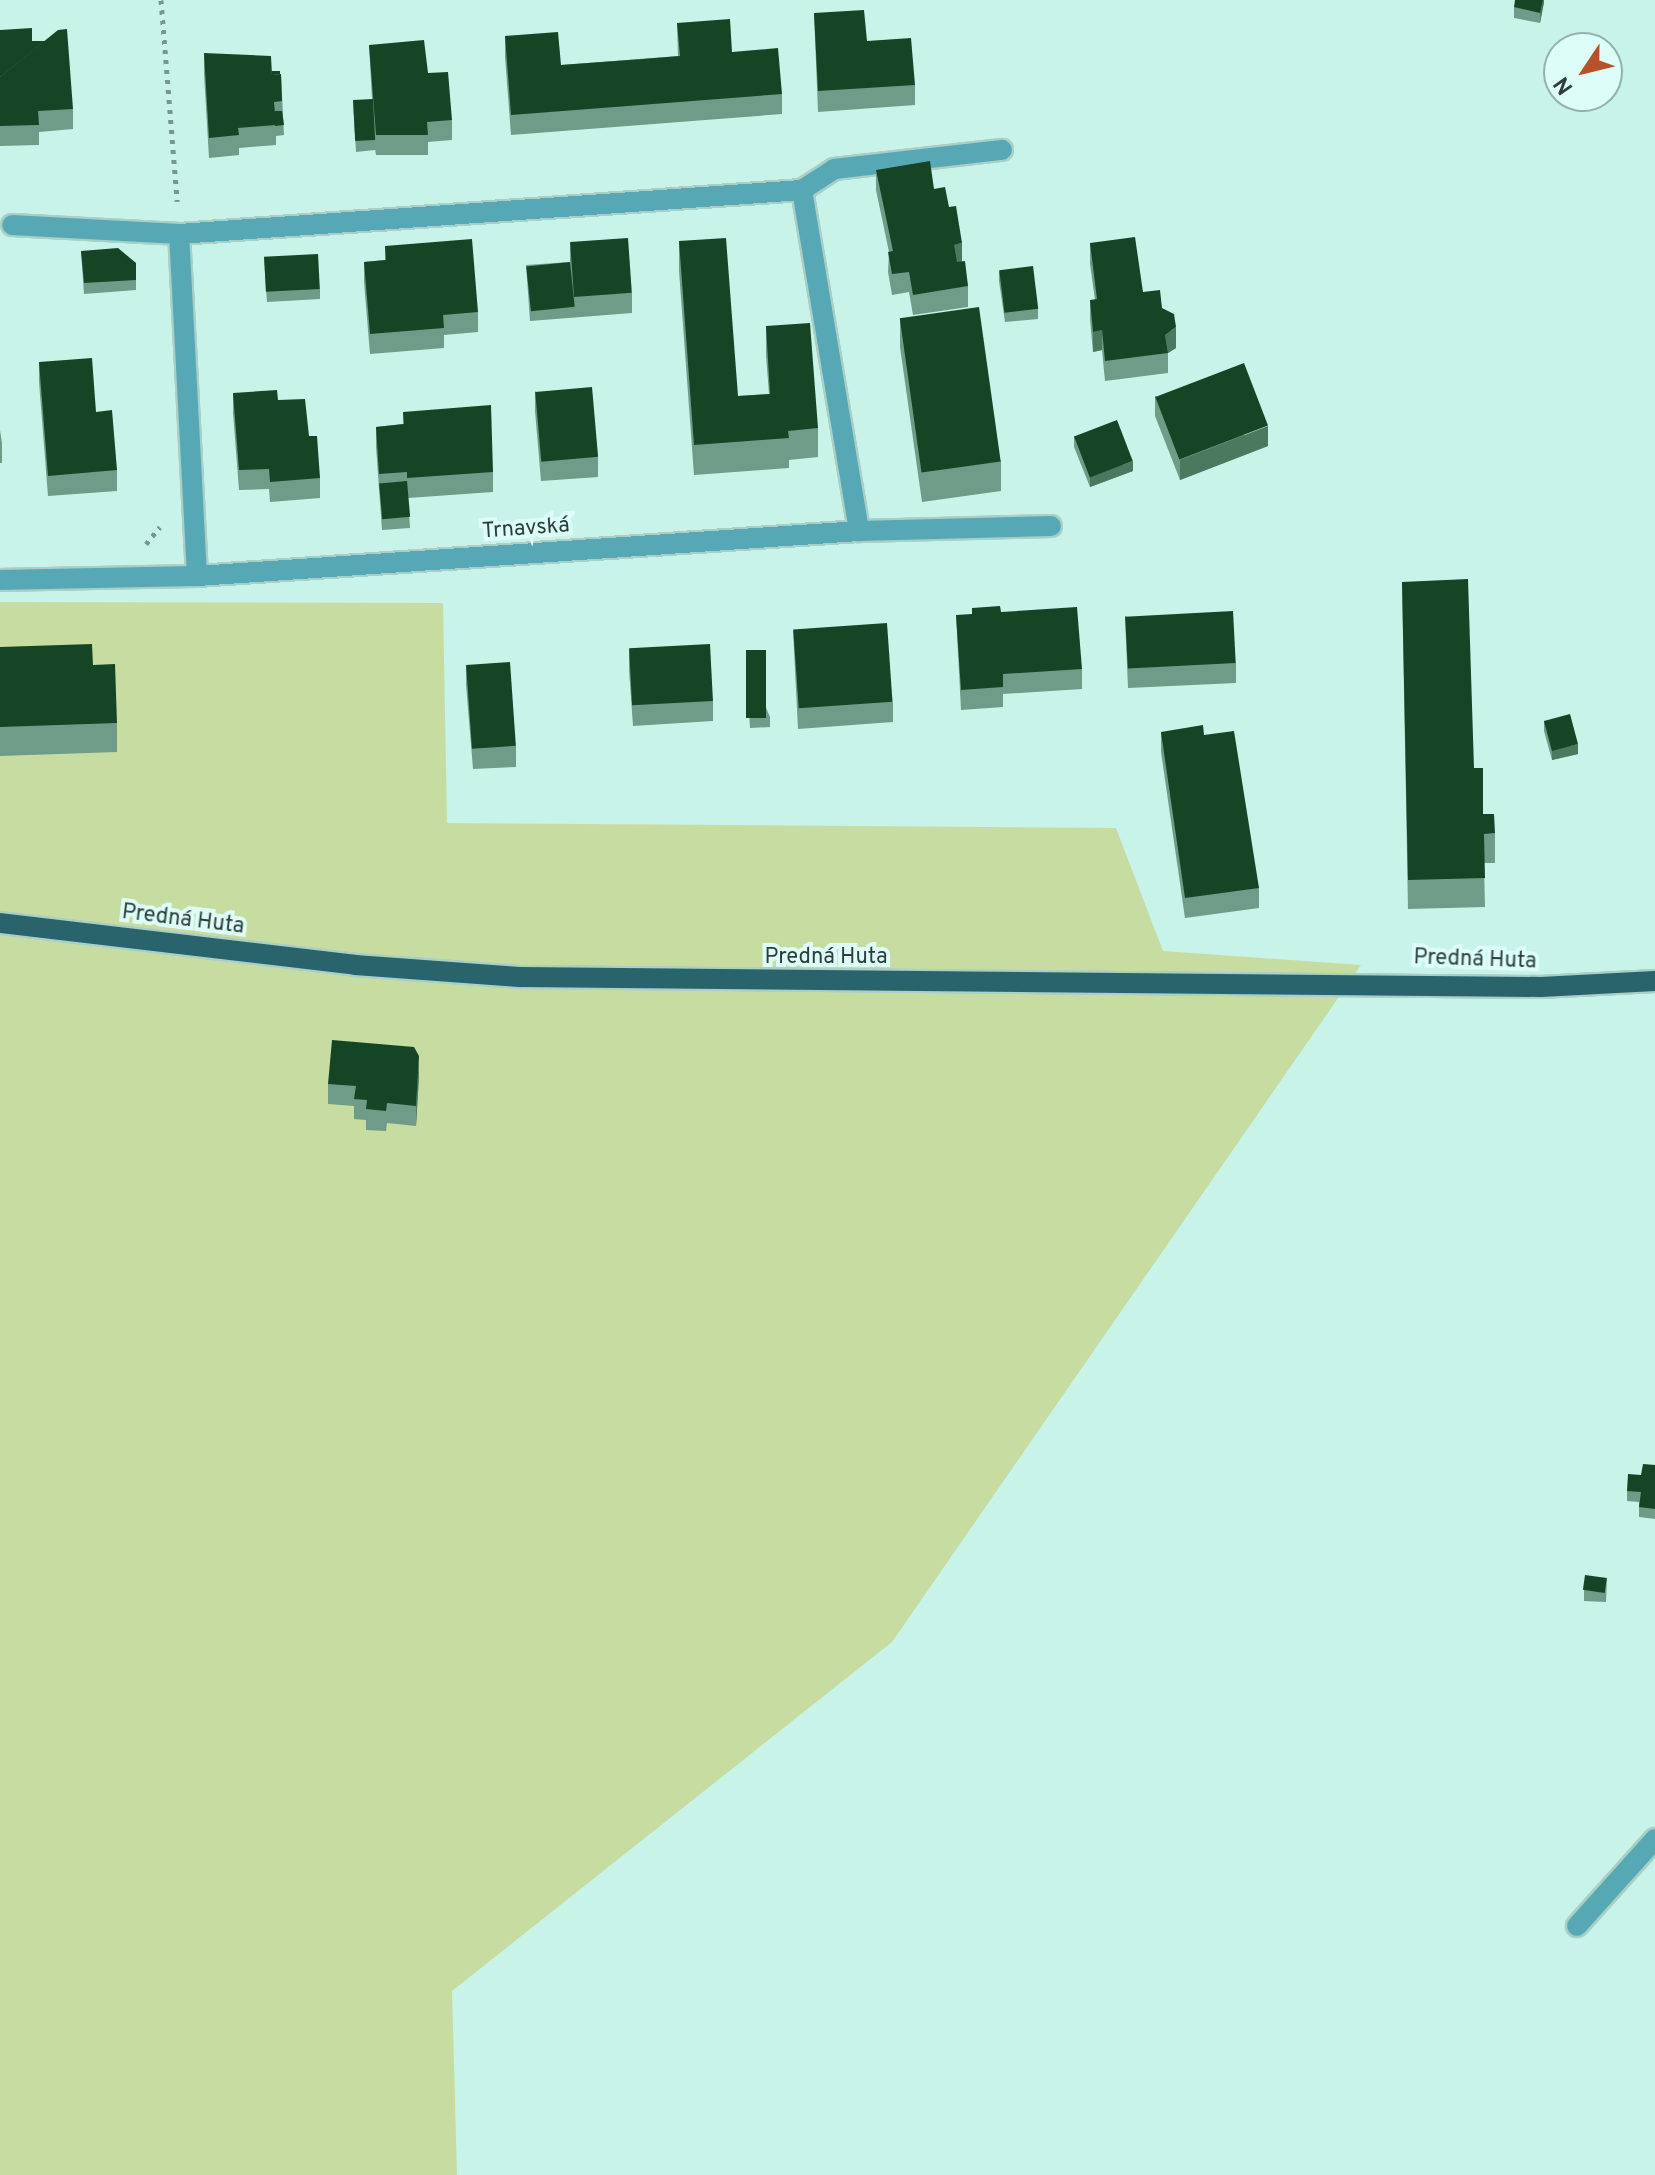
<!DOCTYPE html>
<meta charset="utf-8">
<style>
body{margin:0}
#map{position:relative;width:1655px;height:2175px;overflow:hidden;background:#c8f3e9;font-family:Overpass,sans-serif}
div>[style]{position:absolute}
.green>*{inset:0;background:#c7dca1}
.path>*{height:5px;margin-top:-2.5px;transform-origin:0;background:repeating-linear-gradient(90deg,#78968f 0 4px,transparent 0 10px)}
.roads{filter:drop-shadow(2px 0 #a9cfc6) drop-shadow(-2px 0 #a9cfc6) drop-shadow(0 2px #a9cfc6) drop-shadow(0 -2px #a9cfc6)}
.minor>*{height:20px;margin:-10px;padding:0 10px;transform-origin:10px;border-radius:10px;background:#56a9b4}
.major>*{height:20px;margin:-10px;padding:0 10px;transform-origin:10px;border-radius:10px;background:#29646c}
.wall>*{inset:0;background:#6f9c88}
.shaded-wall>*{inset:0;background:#4b7960}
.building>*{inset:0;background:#164526;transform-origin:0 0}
span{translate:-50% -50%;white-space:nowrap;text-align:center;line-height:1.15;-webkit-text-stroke:8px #dcfef6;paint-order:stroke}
.street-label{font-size:22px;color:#2d3e3a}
.north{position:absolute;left:1543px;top:32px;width:80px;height:80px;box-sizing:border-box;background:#dcfef6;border:2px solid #96b1ab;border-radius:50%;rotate:235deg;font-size:22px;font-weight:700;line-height:32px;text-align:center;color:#2d3e3a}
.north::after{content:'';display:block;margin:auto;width:28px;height:36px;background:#b8512a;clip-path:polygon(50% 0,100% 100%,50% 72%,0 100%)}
</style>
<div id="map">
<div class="green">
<div style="clip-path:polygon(0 602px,443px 603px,447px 823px,1116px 828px,1163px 951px,1361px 965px,892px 1642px,452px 1991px,457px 2175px,0 2175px)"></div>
</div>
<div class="path">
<div style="left:161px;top:0;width:202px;rotate:85.4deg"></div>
<div style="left:146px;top:544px;width:22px;rotate:-51deg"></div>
</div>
<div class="roads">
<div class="minor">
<div style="left:802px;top:190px;width:38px;rotate:-33deg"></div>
<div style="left:834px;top:169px;width:169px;rotate:-6.5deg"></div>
<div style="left:179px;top:234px;width:625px;rotate:-4.04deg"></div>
<div style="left:802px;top:190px;width:346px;rotate:80.5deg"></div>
<div style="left:859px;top:531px;width:664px;rotate:176.11deg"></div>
<div style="left:859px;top:531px;width:192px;rotate:-1.5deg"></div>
<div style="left:0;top:580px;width:197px;rotate:-1.2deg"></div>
<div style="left:197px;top:576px;width:342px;rotate:-93deg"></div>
<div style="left:179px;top:234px;width:167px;rotate:-176.9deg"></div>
<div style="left:1577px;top:1926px;width:117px;rotate:-48.1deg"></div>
</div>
<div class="major">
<div style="left:0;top:923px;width:357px;rotate:6.7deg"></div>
<div style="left:355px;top:965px;width:165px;rotate:4.2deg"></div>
<div style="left:520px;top:977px;width:1021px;rotate:0.56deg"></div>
<div style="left:1541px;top:987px;width:114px;rotate:-3deg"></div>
</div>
</div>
<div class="wall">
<div style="clip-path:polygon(1544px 0,1540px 23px,1514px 18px,1514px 7px)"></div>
<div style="clip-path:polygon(814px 13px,867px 41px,915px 85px,915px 105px,818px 112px)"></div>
<div style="clip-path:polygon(677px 23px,732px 52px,782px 94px,782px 114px,511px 135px,505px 57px,505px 36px,561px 65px,678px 56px)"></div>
<div style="clip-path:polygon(0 30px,32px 41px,73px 109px,73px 129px,39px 132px,39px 145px,0 146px)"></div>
<div style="clip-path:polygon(369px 45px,428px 73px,452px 120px,452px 140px,428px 142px,428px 155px,376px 155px,375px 149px,375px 150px,356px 152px,353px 101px,372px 100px)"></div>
<div style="clip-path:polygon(204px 53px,281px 74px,284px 135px,276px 136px,276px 145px,239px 148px,239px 155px,209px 158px,204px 74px)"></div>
<div style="clip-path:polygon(876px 170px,934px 189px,949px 207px,968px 286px,968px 307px,913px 315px,909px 292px,892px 295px,888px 272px,889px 252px,876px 190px)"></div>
<div style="clip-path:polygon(679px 241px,738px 396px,769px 394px,766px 356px,766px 326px,818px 428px,818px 457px,789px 460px,789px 468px,694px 475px,679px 271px)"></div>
<div style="clip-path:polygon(570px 243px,632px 293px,632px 313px,530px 321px,526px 265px,570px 262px)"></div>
<div style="clip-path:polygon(1090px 243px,1143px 292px,1162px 308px,1176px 348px,1168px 353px,1168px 373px,1105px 381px,1102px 350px,1093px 352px,1090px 320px,1090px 300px,1095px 300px,1090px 264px)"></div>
<div style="clip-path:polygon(385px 246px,478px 312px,478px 332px,444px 335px,444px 348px,370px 354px,364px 282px,364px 262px,385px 260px)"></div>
<div style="clip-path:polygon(81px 251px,136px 263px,136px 290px,84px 294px)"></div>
<div style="clip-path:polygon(264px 257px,320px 289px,320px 299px,267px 302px)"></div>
<div style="clip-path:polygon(999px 271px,1038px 309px,1038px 319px,1005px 322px,999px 281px)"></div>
<div style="clip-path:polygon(900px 318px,1001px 461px,1001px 491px,922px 502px,900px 347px)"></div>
<div style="clip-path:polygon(39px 362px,96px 412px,117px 470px,117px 491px,48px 496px,39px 382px)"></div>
<div style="clip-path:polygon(535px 391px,598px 457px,598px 477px,541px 481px,535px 411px)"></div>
<div style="clip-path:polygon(233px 393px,278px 400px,309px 436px,320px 478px,320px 498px,270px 502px,269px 489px,239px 490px,233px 413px)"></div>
<div style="clip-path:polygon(1155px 396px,1268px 446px,1180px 480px,1155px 416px)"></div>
<div style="clip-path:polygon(403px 412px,493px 472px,493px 492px,408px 498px,410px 528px,382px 530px,376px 447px,376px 427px,403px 424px)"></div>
<div style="clip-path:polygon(0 430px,2px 443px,2px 463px,0 463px)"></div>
<div style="clip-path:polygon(1074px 436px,1133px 471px,1090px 487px,1074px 447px)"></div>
<div style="clip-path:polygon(1402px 582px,1474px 768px,1483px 814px,1495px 833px,1495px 863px,1484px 863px,1485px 907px,1408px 909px)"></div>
<div style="clip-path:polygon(956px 615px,1082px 669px,1082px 689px,1003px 694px,1003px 707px,961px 710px)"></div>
<div style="clip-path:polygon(1125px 616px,1236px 663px,1236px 683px,1128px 688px)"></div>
<div style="clip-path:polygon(793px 630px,893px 702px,893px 722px,798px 729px)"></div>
<div style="clip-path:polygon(0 647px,93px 665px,117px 723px,117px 752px,0 756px)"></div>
<div style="clip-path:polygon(629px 650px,713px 701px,713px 721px,633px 726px,629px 670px)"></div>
<div style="clip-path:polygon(746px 660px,770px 717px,770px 727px,750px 728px)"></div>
<div style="clip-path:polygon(466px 665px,516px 746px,516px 767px,473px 769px,466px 685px)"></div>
<div style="clip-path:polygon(1544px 721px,1578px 754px,1552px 760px,1544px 731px)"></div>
<div style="clip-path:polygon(1161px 732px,1204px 735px,1259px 888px,1259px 908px,1185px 918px,1161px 752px)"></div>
<div style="clip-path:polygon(419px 1076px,416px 1126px,387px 1123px,386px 1131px,366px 1130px,366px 1120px,354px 1119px,354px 1106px,328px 1104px,328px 1084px)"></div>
<div style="clip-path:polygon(1655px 1465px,1655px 1519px,1639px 1517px,1639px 1502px,1627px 1501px,1627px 1491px,1641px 1475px)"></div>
<div style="clip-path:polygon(1607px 1578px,1606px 1602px,1584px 1601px,1584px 1590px)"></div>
</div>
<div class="shaded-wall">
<div style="clip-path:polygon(1543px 0,1544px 0,1544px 3px,1540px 23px,1540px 13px)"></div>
<div style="clip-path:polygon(962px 243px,962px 263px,954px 265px,954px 245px)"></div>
<div style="clip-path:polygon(1176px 327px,1176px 348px,1168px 353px,1165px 335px)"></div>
<div style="clip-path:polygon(1102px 330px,1102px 350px,1093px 352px,1093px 332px)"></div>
<div style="clip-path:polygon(1268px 426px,1268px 446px,1180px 480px,1180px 460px)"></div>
<div style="clip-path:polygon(1133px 461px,1133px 471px,1090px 487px,1090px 477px)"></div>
<div style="clip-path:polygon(1578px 744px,1578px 754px,1552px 760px,1552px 750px)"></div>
<div style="clip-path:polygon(419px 1056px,419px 1076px,416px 1126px,416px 1106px)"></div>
</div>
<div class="building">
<div style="clip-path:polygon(1515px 0,1543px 0,1540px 13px,1514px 7px)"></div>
<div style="clip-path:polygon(864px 10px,867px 41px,911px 38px,915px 85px,818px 91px,814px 13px)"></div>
<div style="clip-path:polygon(730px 19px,732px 52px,778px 48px,782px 94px,511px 115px,505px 36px,558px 32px,561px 65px,643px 59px,680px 56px,677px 23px)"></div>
<div style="clip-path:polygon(32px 28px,32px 41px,45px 41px,0 77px,0 30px)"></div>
<div style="clip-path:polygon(67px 29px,73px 109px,38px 111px,39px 125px,0 126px,0 77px,58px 30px)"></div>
<div style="clip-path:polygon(424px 40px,428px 73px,448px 72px,452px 120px,427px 122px,428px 135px,376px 135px,369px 45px)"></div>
<div style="clip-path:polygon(204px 53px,271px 56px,272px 75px,281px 74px,282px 101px,274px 102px,276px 125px,238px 128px,239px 135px,209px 138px)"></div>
<div style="clip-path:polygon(272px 71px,280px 71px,280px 74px,272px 75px)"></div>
<div style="left:373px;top:99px;width:41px;height:20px;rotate:87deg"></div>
<div style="clip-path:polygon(275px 111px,282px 111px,284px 125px,275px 126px)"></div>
<div style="clip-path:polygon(930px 161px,934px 189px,945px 187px,949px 207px,956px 206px,962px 243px,954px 245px,957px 262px,965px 261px,968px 286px,913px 295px,909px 272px,892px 274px,888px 252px,893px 251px,876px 170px)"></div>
<div style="clip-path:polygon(1135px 237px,1143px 292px,1160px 290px,1162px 308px,1174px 314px,1176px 327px,1165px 335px,1168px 353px,1105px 361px,1102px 330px,1093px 332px,1090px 300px,1097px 299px,1090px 243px)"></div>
<div style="left:628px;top:238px;width:55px;height:58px;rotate:86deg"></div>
<div style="clip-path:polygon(726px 238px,738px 396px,770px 394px,766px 326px,810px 323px,818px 428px,788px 431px,789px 438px,694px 445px,679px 241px)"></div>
<div style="clip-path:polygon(472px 239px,478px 312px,443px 315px,444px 328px,370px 334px,364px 262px,386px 260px,385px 246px)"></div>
<div style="clip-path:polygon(118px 248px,136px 263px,136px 280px,84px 283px,81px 251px)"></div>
<div style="left:318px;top:254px;width:35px;height:54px;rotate:87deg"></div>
<div style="left:570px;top:262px;width:45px;height:44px;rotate:84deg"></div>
<div style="left:1033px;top:266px;width:43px;height:34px;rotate:83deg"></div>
<div style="left:979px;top:307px;width:156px;height:80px;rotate:82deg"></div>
<div style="clip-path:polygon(92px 358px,96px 412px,112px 410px,117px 470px,48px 476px,39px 362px)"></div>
<div style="left:1244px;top:363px;width:67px;height:95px;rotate:69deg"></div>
<div style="left:592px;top:387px;width:70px;height:57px;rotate:85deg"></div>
<div style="clip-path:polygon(277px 390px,278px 400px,305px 399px,309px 436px,317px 436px,320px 478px,270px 482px,269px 469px,239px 470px,233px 393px)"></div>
<div style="clip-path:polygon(491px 405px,493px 472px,407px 478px,407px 472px,379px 474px,376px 427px,404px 424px,403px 412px)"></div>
<div style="left:1117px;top:420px;width:44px;height:46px;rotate:69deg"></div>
<div style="left:407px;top:481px;width:36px;height:28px;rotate:85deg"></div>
<div style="clip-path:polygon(1468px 579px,1474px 768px,1483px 768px,1483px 814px,1494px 814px,1495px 833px,1484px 834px,1485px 878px,1408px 880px,1402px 582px)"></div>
<div style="clip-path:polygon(1000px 606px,1001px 612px,1077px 607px,1082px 669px,1003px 674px,1003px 687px,961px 690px,956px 615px,972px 614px,972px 608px)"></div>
<div style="left:1233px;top:611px;width:52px;height:108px;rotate:87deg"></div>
<div style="left:887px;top:623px;width:79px;height:94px;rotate:86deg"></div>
<div style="clip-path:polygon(92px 644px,93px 665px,115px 664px,117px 723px,0 727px,0 647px)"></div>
<div style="left:710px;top:644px;width:57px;height:81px;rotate:87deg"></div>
<div style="left:746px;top:650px;width:20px;height:68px"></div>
<div style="left:510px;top:662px;width:84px;height:44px;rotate:86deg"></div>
<div style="left:1570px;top:714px;width:31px;height:27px;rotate:75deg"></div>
<div style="clip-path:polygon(1203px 725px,1204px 735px,1234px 731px,1259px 888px,1185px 898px,1161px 732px)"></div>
<div style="clip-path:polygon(332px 1040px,414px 1047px,419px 1056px,416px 1106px,387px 1103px,386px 1111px,366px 1109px,367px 1100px,354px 1099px,356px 1086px,328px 1084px)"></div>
<div style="clip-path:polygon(1643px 1464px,1655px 1465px,1655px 1509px,1639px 1507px,1641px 1492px,1627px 1491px,1628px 1474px,1641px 1475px)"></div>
<div style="left:1585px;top:1575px;width:22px;height:15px;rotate:8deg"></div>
</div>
<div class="street-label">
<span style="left:526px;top:529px;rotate:-4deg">Trnavská</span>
<span style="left:183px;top:920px;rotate:7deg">Predná Huta</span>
<span style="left:826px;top:958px">Predná Huta</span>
<span style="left:1475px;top:960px;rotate:2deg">Predná Huta</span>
</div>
<div class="north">N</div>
</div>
